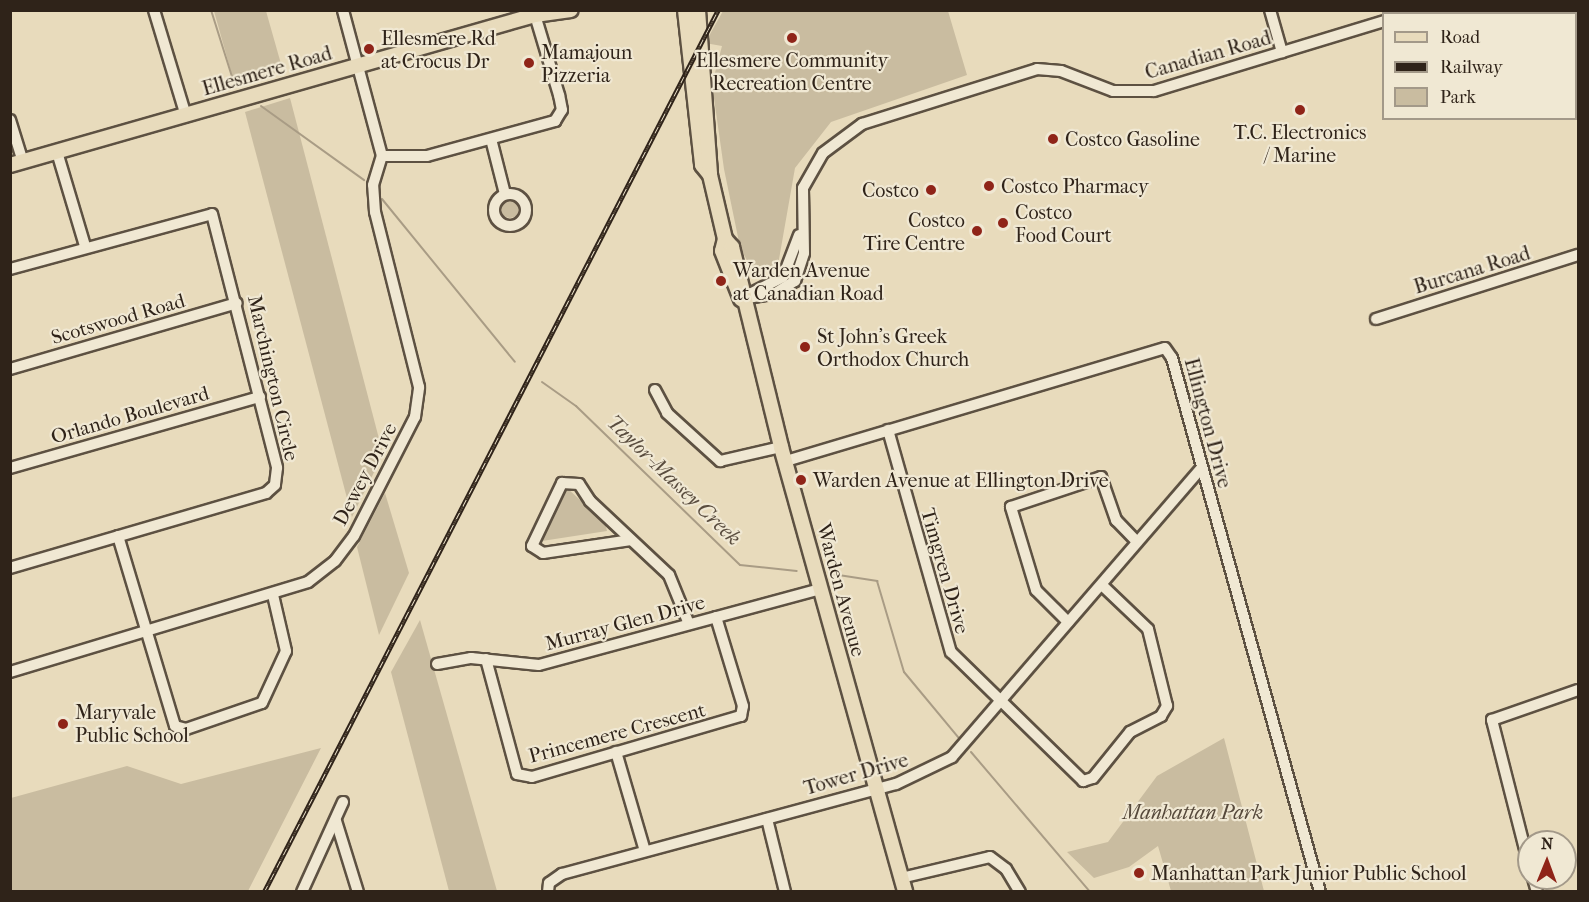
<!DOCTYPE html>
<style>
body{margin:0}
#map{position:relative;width:1589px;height:902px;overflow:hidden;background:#e8dbbc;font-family:"IM FELL French Canon",serif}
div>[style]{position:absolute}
.green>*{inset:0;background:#c9bca0}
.round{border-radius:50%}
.stream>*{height:2px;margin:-1px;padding:0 1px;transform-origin:1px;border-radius:1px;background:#a99c85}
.roads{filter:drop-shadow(2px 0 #5d5142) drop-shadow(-2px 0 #5d5142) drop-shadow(0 2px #5d5142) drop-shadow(0 -2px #5d5142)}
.minor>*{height:10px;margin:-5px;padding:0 5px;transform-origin:5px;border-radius:5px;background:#f0e8d3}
.minor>.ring{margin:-5px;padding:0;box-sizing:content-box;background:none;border:10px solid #f0e8d3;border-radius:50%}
.major>*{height:14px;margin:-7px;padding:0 7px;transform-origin:7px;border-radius:7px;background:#e8dbbc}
.rail>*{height:4.5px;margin-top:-2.25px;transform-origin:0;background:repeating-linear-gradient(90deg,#f0e8d3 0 7px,#2f2319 0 14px);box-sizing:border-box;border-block:2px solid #2f2319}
.dots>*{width:16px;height:16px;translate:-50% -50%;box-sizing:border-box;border:3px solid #f0e8d3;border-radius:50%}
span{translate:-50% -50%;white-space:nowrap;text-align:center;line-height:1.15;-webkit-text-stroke:4.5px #f0e8d3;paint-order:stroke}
.poi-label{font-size:20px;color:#2f2319}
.left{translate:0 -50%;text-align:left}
.right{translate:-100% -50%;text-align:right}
.street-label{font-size:20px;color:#2f2319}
.park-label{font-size:20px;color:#56493b;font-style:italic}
.water-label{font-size:21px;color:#5a4d3f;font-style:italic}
.frame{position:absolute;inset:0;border:12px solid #2f2319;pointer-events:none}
.legend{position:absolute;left:1382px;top:12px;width:195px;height:108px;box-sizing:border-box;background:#f0e8d3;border:2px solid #a39989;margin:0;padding:8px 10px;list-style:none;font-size:18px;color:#2f2319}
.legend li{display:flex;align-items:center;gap:12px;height:30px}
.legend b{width:30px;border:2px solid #a39989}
.north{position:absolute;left:1517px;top:830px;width:60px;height:60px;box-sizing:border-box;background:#f0e8d3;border:2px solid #a39989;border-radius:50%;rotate:1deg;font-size:16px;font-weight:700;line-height:24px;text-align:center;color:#2f2319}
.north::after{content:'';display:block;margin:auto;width:21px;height:27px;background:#8f2418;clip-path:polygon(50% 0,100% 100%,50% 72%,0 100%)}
</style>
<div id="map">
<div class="green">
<div style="clip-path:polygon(214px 11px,266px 11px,283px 71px,235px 86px)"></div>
<div style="clip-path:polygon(723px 11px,948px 11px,967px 75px,831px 122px,795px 168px,778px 265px,755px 276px,740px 247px,724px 169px,712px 84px,722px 46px,705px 43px)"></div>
<div style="clip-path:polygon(290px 98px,383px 454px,352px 517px,245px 112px)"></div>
<div class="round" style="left:501px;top:200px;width:18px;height:18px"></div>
<div style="clip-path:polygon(567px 488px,605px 523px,607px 531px,542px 541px)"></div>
<div style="clip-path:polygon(385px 493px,409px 573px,379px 635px,357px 547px)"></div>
<div style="clip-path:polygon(420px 620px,497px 891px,449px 891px,391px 672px)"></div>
<div style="clip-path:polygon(1224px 738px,1264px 891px,1171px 891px,1158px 846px,1129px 867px,1094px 878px,1067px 852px,1108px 842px,1157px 776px)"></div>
<div style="clip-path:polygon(321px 748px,248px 891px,11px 891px,11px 798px,127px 766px,181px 784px)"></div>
</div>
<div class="stream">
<div style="left:211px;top:10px;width:77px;rotate:72.5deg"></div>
<div style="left:261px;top:106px;width:127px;rotate:35.7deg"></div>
<div style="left:382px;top:199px;width:210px;rotate:50.8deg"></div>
<div style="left:542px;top:382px;width:42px;rotate:35.2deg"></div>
<div style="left:576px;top:406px;width:228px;rotate:44.1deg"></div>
<div style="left:740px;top:565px;width:57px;rotate:6deg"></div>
<div style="left:832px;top:574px;width:46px;rotate:8.8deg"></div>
<div style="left:877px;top:581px;width:95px;rotate:73.5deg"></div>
<div style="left:904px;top:672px;width:85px;rotate:50.3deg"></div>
<div style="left:971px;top:752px;width:184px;rotate:49.6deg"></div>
</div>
<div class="roads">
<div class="minor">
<div style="left:154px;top:10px;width:111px;rotate:73.2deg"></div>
<div style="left:1270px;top:10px;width:44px;rotate:74.1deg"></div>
<div style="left:1408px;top:14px;width:12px;rotate:-20deg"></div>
<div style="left:10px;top:120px;width:44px;rotate:72.8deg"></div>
<div style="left:491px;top:139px;width:57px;rotate:75.7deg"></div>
<div style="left:57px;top:152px;width:98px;rotate:73.4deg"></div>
<div style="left:382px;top:156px;width:45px"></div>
<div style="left:427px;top:156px;width:133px;rotate:-15.3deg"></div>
<div style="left:555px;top:121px;width:13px;rotate:-58deg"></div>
<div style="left:562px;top:110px;width:15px;rotate:-101deg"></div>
<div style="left:559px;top:95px;width:84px;rotate:-106.7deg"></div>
<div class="ring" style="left:494px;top:194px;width:22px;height:22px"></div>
<div style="left:10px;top:269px;width:209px;rotate:-15.2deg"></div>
<div style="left:212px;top:214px;width:262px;rotate:75.6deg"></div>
<div style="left:277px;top:468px;width:17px;rotate:97deg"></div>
<div style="left:275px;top:485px;width:12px;rotate:138deg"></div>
<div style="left:266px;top:493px;width:267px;rotate:163.7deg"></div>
<div style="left:742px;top:298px;width:46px;rotate:-27.1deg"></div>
<div style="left:783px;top:277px;width:45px;rotate:-69.1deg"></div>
<div style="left:741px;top:299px;width:33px;rotate:-9deg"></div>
<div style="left:774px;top:294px;width:25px;rotate:-32deg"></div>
<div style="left:795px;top:281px;width:29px;rotate:-72deg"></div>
<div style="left:804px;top:253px;width:65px;rotate:-90.9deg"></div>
<div style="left:803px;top:188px;width:40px;rotate:-60.3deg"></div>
<div style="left:823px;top:153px;width:49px;rotate:-36.6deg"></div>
<div style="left:862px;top:124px;width:183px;rotate:-17.4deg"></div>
<div style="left:1037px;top:69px;width:24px;rotate:5deg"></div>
<div style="left:1061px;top:71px;width:56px;rotate:21deg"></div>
<div style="left:1113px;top:91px;width:41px"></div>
<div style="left:1154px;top:91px;width:240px;rotate:-16.9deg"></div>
<div style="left:1376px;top:319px;width:212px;rotate:-17.6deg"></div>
<div style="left:10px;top:369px;width:236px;rotate:-16.2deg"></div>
<div style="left:655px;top:390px;width:26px;rotate:62deg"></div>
<div style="left:667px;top:413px;width:72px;rotate:42.2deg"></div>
<div style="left:720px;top:461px;width:63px;rotate:-12.9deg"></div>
<div style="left:888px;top:430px;width:231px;rotate:74.2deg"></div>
<div style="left:951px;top:652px;width:185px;rotate:44.3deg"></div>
<div style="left:1083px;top:781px;width:10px;rotate:-17deg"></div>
<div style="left:1093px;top:778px;width:59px;rotate:-51.2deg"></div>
<div style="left:1130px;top:732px;width:35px;rotate:-27deg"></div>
<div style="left:1161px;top:716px;width:12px;rotate:-59deg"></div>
<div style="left:1167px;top:706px;width:79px;rotate:-103.9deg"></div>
<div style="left:1148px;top:629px;width:64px;rotate:-136.3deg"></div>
<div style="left:786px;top:461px;width:395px;rotate:-16.6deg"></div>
<div style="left:1165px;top:348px;width:12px;rotate:55deg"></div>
<div style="left:1172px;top:358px;width:554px;rotate:74.51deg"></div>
<div style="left:10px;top:468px;width:260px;rotate:-15.9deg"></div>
<div style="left:118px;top:536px;width:198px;rotate:73.3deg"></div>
<div style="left:175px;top:726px;width:11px;rotate:15deg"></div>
<div style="left:186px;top:729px;width:80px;rotate:-18.9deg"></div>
<div style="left:262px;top:703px;width:57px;rotate:-65.2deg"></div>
<div style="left:286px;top:651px;width:57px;rotate:-103.1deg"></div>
<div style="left:631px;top:540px;width:89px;rotate:171.6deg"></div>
<div style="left:543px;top:553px;width:13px;rotate:-148deg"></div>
<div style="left:532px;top:546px;width:70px;rotate:-64.5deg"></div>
<div style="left:562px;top:483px;width:17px;rotate:3deg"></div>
<div style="left:579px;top:484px;width:20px;rotate:57deg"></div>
<div style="left:590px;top:501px;width:108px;rotate:43.1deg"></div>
<div style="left:669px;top:575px;width:53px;rotate:67.8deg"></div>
<div style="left:1068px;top:622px;width:45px;rotate:-135deg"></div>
<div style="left:1036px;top:590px;width:87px;rotate:-106.8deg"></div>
<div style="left:1011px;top:507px;width:95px;rotate:-18.4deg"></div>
<div style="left:1101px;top:477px;width:46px;rotate:70.8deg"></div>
<div style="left:1116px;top:520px;width:29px;rotate:46deg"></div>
<div style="left:486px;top:659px;width:119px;rotate:74.9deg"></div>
<div style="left:517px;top:774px;width:15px;rotate:11deg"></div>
<div style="left:532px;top:777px;width:218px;rotate:-16.3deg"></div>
<div style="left:741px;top:716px;width:10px;rotate:-79deg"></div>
<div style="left:743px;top:706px;width:93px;rotate:-106.9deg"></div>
<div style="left:437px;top:664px;width:35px;rotate:-10deg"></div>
<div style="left:471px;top:658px;width:68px;rotate:5.9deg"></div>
<div style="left:539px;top:665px;width:291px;rotate:-15.1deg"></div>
<div style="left:10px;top:672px;width:311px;rotate:-16.8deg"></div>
<div style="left:308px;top:582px;width:34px;rotate:-38deg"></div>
<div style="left:335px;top:561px;width:31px;rotate:-53deg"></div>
<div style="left:354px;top:536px;width:134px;rotate:-62.9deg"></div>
<div style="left:415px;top:417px;width:30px;rotate:-82deg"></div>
<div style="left:419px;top:387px;width:180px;rotate:-104.1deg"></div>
<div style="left:375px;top:212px;width:27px;rotate:-94deg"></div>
<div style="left:373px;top:185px;width:30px;rotate:-73deg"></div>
<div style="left:382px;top:156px;width:151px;rotate:-105deg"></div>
<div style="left:616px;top:752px;width:103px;rotate:73.7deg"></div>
<div style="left:767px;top:819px;width:75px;rotate:76.1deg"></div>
<div style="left:336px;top:821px;width:74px;rotate:72.8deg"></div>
<div style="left:1529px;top:865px;width:150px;rotate:-104.3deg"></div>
<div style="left:1492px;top:720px;width:91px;rotate:-19.2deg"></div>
<div style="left:901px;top:878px;width:91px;rotate:-13.3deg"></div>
<div style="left:990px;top:857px;width:20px;rotate:37deg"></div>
<div style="left:1006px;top:869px;width:27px;rotate:59deg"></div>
<div style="left:1533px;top:878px;width:15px;rotate:74deg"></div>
<div style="left:302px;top:892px;width:99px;rotate:-65.5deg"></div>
<div style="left:548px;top:892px;width:9px;rotate:-84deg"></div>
<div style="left:549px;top:883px;width:16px;rotate:-35deg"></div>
<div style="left:562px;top:874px;width:346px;rotate:-15.1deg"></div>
<div style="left:896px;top:784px;width:62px;rotate:-25.7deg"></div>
<div style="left:952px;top:757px;width:381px;rotate:-49.2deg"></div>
</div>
<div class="major">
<div style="left:685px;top:10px;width:156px;rotate:83.7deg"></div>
<div style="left:702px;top:165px;width:13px;rotate:51deg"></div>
<div style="left:698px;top:10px;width:165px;rotate:85.8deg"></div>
<div style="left:710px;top:175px;width:66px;rotate:76.8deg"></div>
<div style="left:725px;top:239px;width:12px;rotate:104deg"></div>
<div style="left:722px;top:251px;width:52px;rotate:68.4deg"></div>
<div style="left:10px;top:165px;width:546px;rotate:-15.95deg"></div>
<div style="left:535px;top:15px;width:36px;rotate:-8deg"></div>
<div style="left:725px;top:239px;width:11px;rotate:49deg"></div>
<div style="left:732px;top:247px;width:206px;rotate:76.2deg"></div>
<div style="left:781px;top:447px;width:462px;rotate:74.4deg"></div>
</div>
</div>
<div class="rail">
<div style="left:264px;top:892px;width:992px;rotate:-62.76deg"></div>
</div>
<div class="dots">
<div style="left:792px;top:38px;background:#8f2418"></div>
<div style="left:369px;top:49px;background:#8f2418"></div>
<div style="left:529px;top:63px;background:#8f2418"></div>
<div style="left:1300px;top:110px;background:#8f2418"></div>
<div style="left:1053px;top:139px;background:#8f2418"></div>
<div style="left:989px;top:186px;background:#8f2418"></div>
<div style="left:931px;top:190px;background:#8f2418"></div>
<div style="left:1003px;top:223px;background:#8f2418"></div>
<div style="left:977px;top:231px;background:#8f2418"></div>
<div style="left:721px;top:281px;background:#8f2418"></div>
<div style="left:805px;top:347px;background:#8f2418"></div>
<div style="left:801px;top:480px;background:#8f2418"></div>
<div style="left:63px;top:724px;background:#8f2418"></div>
<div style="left:1139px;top:873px;background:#8f2418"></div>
</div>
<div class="poi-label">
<span class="left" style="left:381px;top:50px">Ellesmere Rd<br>at Crocus Dr</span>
<span class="left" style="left:541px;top:64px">Mamajoun<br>Pizzeria</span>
<span style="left:792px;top:72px">Ellesmere Community<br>Recreation Centre</span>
<span style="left:1300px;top:144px">T.C. Electronics<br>/ Marine</span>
<span class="left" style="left:1065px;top:139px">Costco Gasoline</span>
<span class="left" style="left:1001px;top:186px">Costco Pharmacy</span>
<span class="right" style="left:919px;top:190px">Costco</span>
<span class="left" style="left:1015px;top:224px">Costco<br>Food Court</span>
<span class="right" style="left:965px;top:232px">Costco<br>Tire Centre</span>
<span class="left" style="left:733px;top:282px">Warden Avenue<br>at Canadian Road</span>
<span class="left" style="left:817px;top:348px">St John's Greek<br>Orthodox Church</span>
<span class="left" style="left:813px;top:480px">Warden Avenue at Ellington Drive</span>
<span class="left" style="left:75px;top:724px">Maryvale<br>Public School</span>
<span class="left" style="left:1151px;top:873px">Manhattan Park Junior Public School</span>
</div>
<div class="street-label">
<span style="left:1208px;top:55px;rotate:-16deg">Canadian Road</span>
<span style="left:267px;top:71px;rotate:-16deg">Ellesmere Road</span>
<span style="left:1472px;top:270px;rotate:-17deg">Burcana Road</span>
<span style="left:118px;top:319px;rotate:-16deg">Scotswood Road</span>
<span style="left:273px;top:378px;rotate:77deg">Marchington Circle</span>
<span style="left:130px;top:415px;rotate:-16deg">Orlando Boulevard</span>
<span style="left:1208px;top:423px;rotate:75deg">Ellington Drive</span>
<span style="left:365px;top:474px;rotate:-62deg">Dewey Drive</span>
<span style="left:945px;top:571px;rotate:74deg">Timgren Drive</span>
<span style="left:841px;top:590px;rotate:75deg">Warden Avenue</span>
<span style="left:625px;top:623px;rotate:-15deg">Murray Glen Drive</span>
<span style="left:617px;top:733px;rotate:-15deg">Princemere Crescent</span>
<span style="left:856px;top:774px;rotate:-16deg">Tower Drive</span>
</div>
<div class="park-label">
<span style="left:1193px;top:812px">Manhattan Park</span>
</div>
<div class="water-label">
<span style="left:674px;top:480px;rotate:44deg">Taylor-Massey Creek</span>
</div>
<div class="frame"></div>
<ul class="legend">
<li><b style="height:8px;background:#e8dbbc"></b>Road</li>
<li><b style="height:8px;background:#2f2319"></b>Railway</li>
<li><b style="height:16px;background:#c9bca0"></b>Park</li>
</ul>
<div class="north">N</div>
</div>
